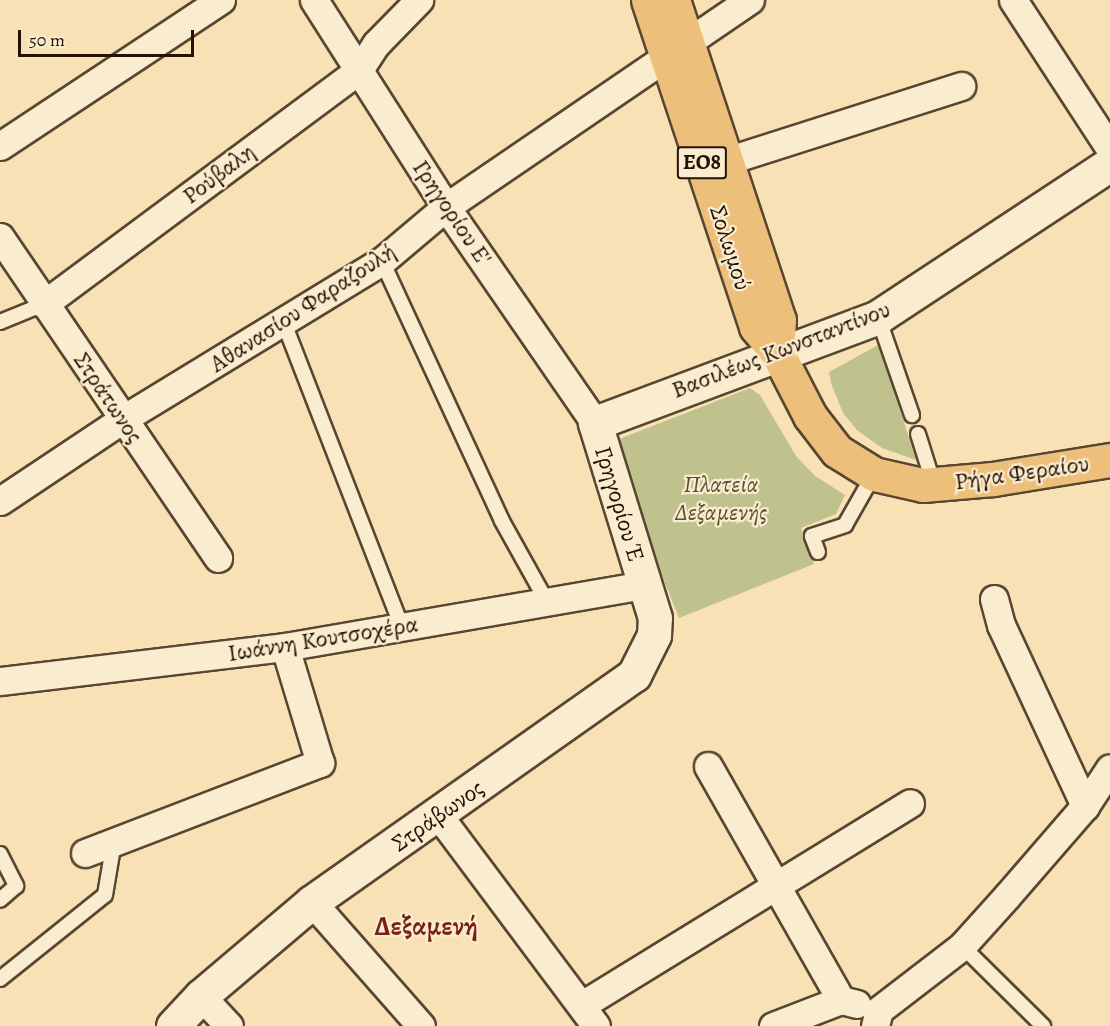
<!DOCTYPE html>
<meta charset="utf-8">
<style>
body{margin:0}
#map{position:relative;width:1110px;height:1026px;overflow:hidden;background:#f8e1b5;font-family:Alegreya,serif}
div>[style]{position:absolute}
.green>*{inset:0;background:#bfc28c}
.roads{filter:drop-shadow(2px 0 #594632) drop-shadow(-2px 0 #594632) drop-shadow(0 2px #594632) drop-shadow(0 -2px #594632)}
.service>*{height:14px;margin:-7px;padding:0 7px;transform-origin:7px;border-radius:7px;background:#faeccf}
.minor>*{height:27px;margin:-13.5px;padding:0 13.5px;transform-origin:13.5px;border-radius:13.5px;background:#faeccf}
.tertiary>*{height:33px;margin:-16.5px;padding:0 16.5px;transform-origin:16.5px;border-radius:16.5px;background:#faeccf}
.primary>*{height:33px;margin:-16.5px;padding:0 16.5px;transform-origin:16.5px;border-radius:16.5px;background:#ecc07a}
span{translate:-50% -50%;white-space:nowrap;text-align:center;line-height:1.15;-webkit-text-stroke:4.5px #faeccf;paint-order:stroke}
.shield-label span{padding:2px 4px;background:#faeccf;border:2px solid;border-radius:4px;-webkit-text-stroke-width:0}
.shield-label{font-size:22px;color:#241207;font-weight:700}
.street-label{font-size:24px;color:#241207}
.park-label{font-size:24px;color:#5a5036;font-style:italic}
.quarter-label{font-size:27px;color:#7a1f14;font-weight:700}
.scale{position:absolute;left:18px;top:30px;width:176px;height:27px;box-sizing:border-box;border:3px solid #241207;border-top:0;padding-left:8px;font-size:18px;line-height:21px;white-space:nowrap;color:#241207;-webkit-text-stroke:4px #faeccf;paint-order:stroke}
</style>
<div id="map">
<div class="green">
<div style="clip-path:polygon(880px 344px,894px 391px,916px 460px,882px 448px,857px 430px,843px 413px,831px 383px,829px 372px)"></div>
<div style="clip-path:polygon(750px 388px,760px 395px,796px 456px,815px 476px,845px 495px,836px 514px,801px 528px,814px 564px,679px 618px,609px 443px)"></div>
</div>
<div class="roads">
<div class="service">
<div style="left:382px;top:261px;width:286px;rotate:65.2deg"></div>
<div style="left:502px;top:521px;width:93px;rotate:60.9deg"></div>
<div style="left:878px;top:317px;width:104px;rotate:70.9deg"></div>
<div style="left:0;top:322px;width:48px;rotate:-22.2deg"></div>
<div style="left:284px;top:323px;width:326px;rotate:68.8deg"></div>
<div style="left:918px;top:434px;width:53px;rotate:72.6deg"></div>
<div style="left:818px;top:552px;width:17px;rotate:-111deg"></div>
<div style="left:812px;top:536px;width:35px;rotate:-18deg"></div>
<div style="left:845px;top:525px;width:59px;rotate:-60.4deg"></div>
<div style="left:0;top:854px;width:36px;rotate:63deg"></div>
<div style="left:16px;top:886px;width:21px;rotate:139deg"></div>
<div style="left:962px;top:946px;width:114px;rotate:44.6deg"></div>
<div style="left:0;top:979px;width:134px;rotate:-38.7deg"></div>
<div style="left:105px;top:895px;width:54px;rotate:-80.4deg"></div>
</div>
<div class="minor">
<div style="left:314px;top:0;width:246px;rotate:57.5deg"></div>
<div style="left:446px;top:207px;width:262px;rotate:55.4deg"></div>
<div style="left:1013px;top:0;width:178px;rotate:56.9deg"></div>
<div style="left:0;top:146px;width:265px;rotate:-33.5deg"></div>
<div style="left:726px;top:161px;width:247px;rotate:-17.7deg"></div>
<div style="left:0;top:237px;width:388px;rotate:55.8deg"></div>
<div style="left:44px;top:304px;width:392px;rotate:-36.6deg"></div>
<div style="left:359px;top:70px;width:31px;rotate:-57deg"></div>
<div style="left:376px;top:44px;width:62px;rotate:-45.7deg"></div>
<div style="left:0;top:501px;width:148px;rotate:-33.7deg"></div>
<div style="left:123px;top:419px;width:303px;rotate:-31.4deg"></div>
<div style="left:382px;top:261px;width:84px;rotate:-40.2deg"></div>
<div style="left:446px;top:207px;width:368px;rotate:-34.3deg"></div>
<div style="left:994px;top:599px;width:27px;rotate:75deg"></div>
<div style="left:1001px;top:625px;width:200px;rotate:65.1deg"></div>
<div style="left:0;top:681px;width:287px;rotate:-6.8deg"></div>
<div style="left:285px;top:647px;width:364px;rotate:-9.8deg"></div>
<div style="left:708px;top:766px;width:269px;rotate:60.4deg"></div>
<div style="left:439px;top:816px;width:262px;rotate:53.2deg"></div>
<div style="left:85px;top:853px;width:252px;rotate:-21deg"></div>
<div style="left:320px;top:763px;width:121px;rotate:-106.8deg"></div>
<div style="left:312px;top:902px;width:165px;rotate:48.7deg"></div>
<div style="left:201px;top:996px;width:41px;rotate:47deg"></div>
<div style="left:582px;top:1005px;width:385px;rotate:-31.6deg"></div>
<div style="left:773px;top:1026px;width:73px;rotate:-20.9deg"></div>
<div style="left:841px;top:1000px;width:16px;rotate:14deg"></div>
<div style="left:875px;top:1026px;width:16px;rotate:-76deg"></div>
<div style="left:879px;top:1010px;width:105px;rotate:-37.6deg"></div>
<div style="left:962px;top:946px;width:67px;rotate:-48deg"></div>
<div style="left:1007px;top:896px;width:119px;rotate:-49.1deg"></div>
<div style="left:1085px;top:806px;width:45px;rotate:-56.7deg"></div>
</div>
<div class="tertiary">
<div style="left:173px;top:1026px;width:41px;rotate:-47deg"></div>
<div style="left:201px;top:996px;width:145px;rotate:-40.3deg"></div>
<div style="left:312px;top:902px;width:394px;rotate:-35.2deg"></div>
<div style="left:634px;top:675px;width:45px;rotate:-63.4deg"></div>
<div style="left:654px;top:635px;width:17px;rotate:-87deg"></div>
<div style="left:655px;top:618px;width:204px;rotate:-107.1deg"></div>
<div style="left:595px;top:423px;width:302px;rotate:-20.5deg"></div>
<div style="left:878px;top:317px;width:278px;rotate:-33.4deg"></div>
</div>
<div class="primary">
<div style="left:648px;top:0;width:344px;rotate:71.7deg"></div>
<div style="left:756px;top:327px;width:33px;rotate:50deg"></div>
<div style="left:777px;top:352px;width:72px;rotate:62.7deg"></div>
<div style="left:810px;top:416px;width:44px;rotate:52.4deg"></div>
<div style="left:837px;top:451px;width:44px;rotate:31.9deg"></div>
<div style="left:874px;top:474px;width:50px;rotate:12.7deg"></div>
<div style="left:923px;top:485px;width:70px;rotate:-4.9deg"></div>
<div style="left:993px;top:479px;width:119px;rotate:-9.2deg"></div>
<div style="left:673px;top:0;width:337px;rotate:71.7deg"></div>
<div style="left:779px;top:320px;width:32px;rotate:94deg"></div>
</div>
</div>
<div class="shield-label">
<span style="left:702px;top:163px">ΕΟ8</span>
</div>
<div class="street-label">
<span style="left:219px;top:174px;rotate:-37deg">Ρούβαλη</span>
<span style="left:452px;top:213px;rotate:56deg">Γρηγορίου Ε'</span>
<span style="left:730px;top:248px;rotate:72deg">Σολωμού</span>
<span style="left:303px;top:308px;rotate:-33deg">Αθανασίου Φαραζουλή</span>
<span style="left:781px;top:350px;rotate:-21deg">Βασιλέως Κωνσταντίνου</span>
<span style="left:108px;top:398px;rotate:56deg">Στράτωνος</span>
<span style="left:1022px;top:473px;rotate:-8deg">Ρήγα Φεραίου</span>
<span style="left:619px;top:504px;rotate:73deg">Γρηγορίου Έ</span>
<span style="left:323px;top:639px;rotate:-9deg">Ιωάννη Κουτσοχέρα</span>
<span style="left:438px;top:816px;rotate:-35deg">Στράβωνος</span>
</div>
<div class="park-label">
<span style="left:721px;top:499px">Πλατεία<br>Δεξαμενής</span>
</div>
<div class="quarter-label">
<span style="left:426px;top:927px">Δεξαμενή</span>
</div>
<div class="scale">50 m</div>
</div>
